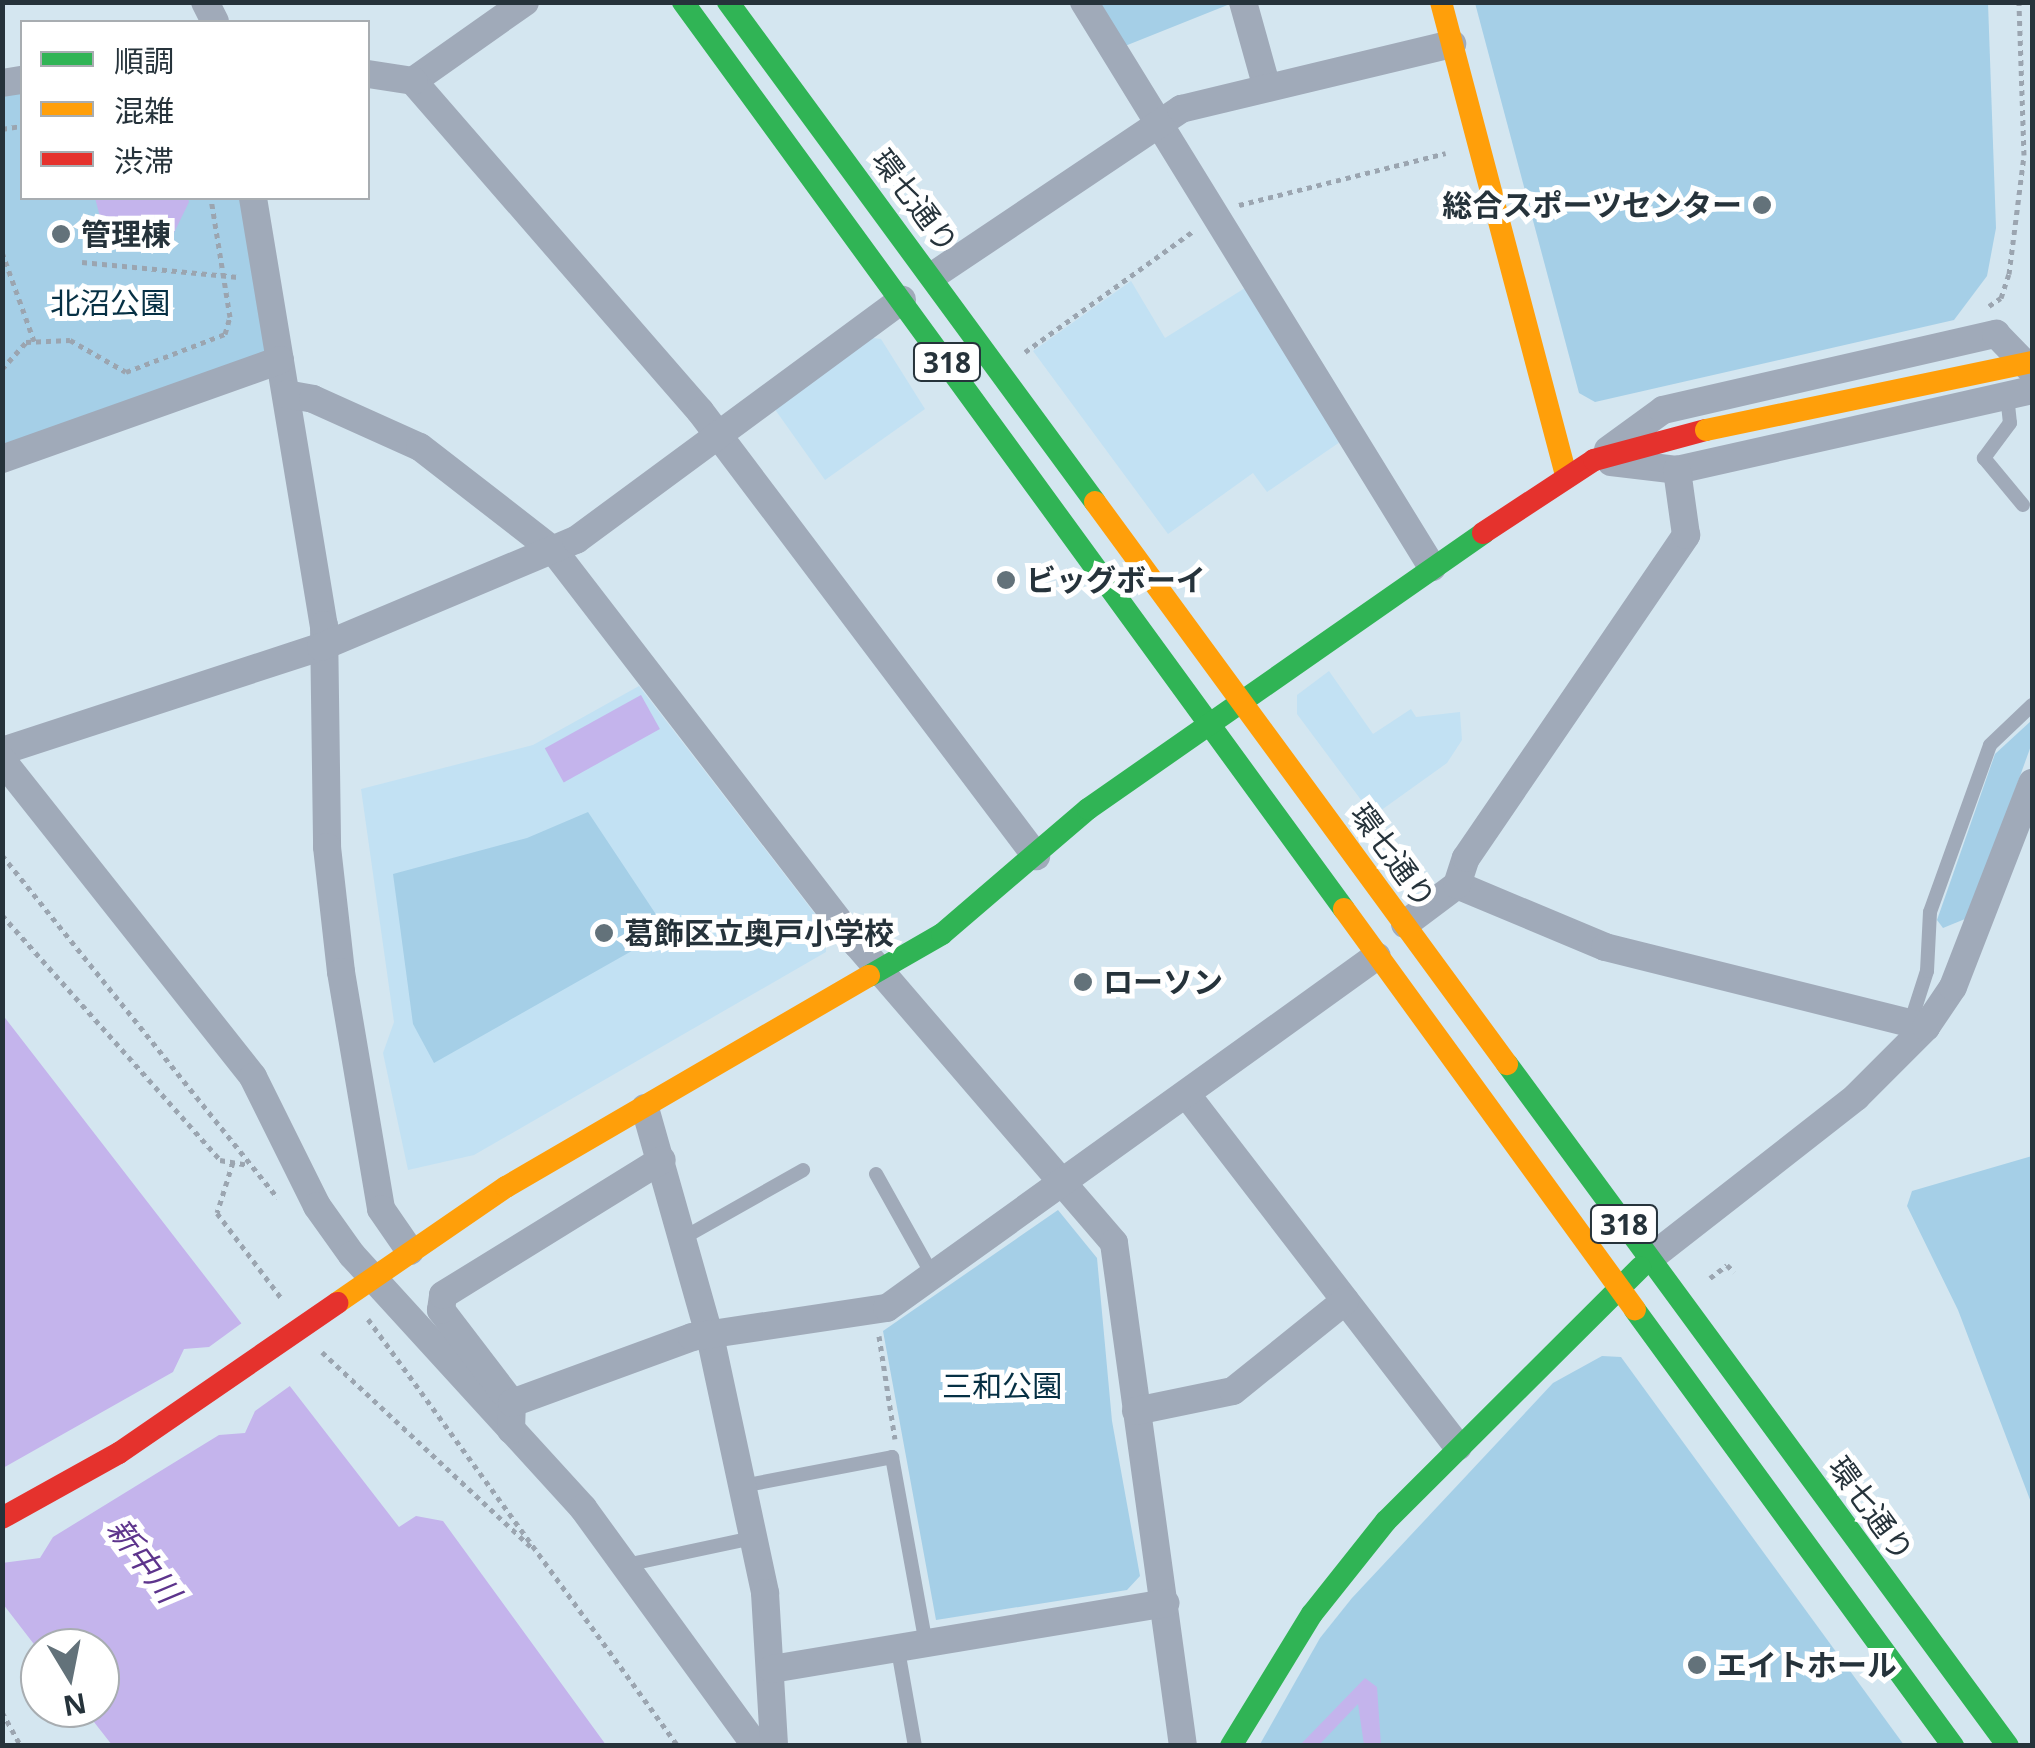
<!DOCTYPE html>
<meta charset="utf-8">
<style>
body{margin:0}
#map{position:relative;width:2035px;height:1748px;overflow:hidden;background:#d4e6f0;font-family:"Noto Sans","Noto Sans JP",sans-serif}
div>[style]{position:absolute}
.built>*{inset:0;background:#c2e1f3}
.green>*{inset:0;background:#a5cfe7}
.water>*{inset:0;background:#c4b4ec;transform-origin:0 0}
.pier>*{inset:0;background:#d4e6f0}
.path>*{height:5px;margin-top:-2.5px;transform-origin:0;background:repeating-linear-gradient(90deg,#9ba5b0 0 5px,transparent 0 10px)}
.lane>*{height:14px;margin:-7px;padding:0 7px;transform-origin:7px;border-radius:7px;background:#a0aab9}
.street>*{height:28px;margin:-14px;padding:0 14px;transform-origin:14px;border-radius:14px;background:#a0aab9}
.fast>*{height:22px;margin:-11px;padding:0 11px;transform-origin:11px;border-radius:11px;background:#30b455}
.slow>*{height:22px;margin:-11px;padding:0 11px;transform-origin:11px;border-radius:11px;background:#ff9f0a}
.jam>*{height:22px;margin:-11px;padding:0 11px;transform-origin:11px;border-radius:11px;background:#e5322d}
.slow-bridge>*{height:22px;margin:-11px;padding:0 11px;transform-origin:11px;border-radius:11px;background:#ff9f0a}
.jam-bridge>*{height:22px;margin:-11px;padding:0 11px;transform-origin:11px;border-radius:11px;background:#e5322d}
.dots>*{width:28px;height:28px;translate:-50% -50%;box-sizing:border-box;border:5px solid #fff;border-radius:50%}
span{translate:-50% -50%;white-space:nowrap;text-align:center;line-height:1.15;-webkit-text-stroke:10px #fff;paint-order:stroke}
.shield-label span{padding:2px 8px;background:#fff;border:2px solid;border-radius:8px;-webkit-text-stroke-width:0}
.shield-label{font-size:28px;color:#26333b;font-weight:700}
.street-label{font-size:30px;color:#26333b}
.poi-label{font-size:30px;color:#26333b;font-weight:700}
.right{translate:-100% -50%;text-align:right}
.left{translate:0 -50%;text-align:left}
.park-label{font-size:30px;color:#063044}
.water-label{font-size:32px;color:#5d348c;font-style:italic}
.frame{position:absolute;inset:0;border:5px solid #26333b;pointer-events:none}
.legend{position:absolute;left:20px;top:20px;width:350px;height:180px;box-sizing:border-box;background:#fff;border:2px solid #a8adb1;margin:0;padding:12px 18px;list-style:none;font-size:30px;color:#26333b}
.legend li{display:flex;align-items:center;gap:20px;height:50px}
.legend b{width:50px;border:2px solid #a8adb1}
.north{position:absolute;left:20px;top:1628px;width:100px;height:100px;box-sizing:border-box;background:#fff;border:2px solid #a8adb1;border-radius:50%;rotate:170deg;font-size:28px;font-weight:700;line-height:40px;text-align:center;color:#26333b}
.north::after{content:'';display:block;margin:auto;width:35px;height:45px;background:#63727a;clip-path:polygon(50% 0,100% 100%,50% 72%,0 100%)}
</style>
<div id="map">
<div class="built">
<div style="clip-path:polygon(1131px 281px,1165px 338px,1245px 288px,1340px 442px,1267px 492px,1253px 473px,1168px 534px,1033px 351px)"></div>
<div style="clip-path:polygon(873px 338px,881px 339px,925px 409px,825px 480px,774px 408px)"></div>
<div style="clip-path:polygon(1329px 671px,1373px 734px,1411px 709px,1416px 717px,1460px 712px,1462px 740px,1447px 763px,1373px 816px,1297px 714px,1297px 695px)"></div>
<div style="clip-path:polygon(639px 686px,825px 927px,826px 952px,474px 1155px,408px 1170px,383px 1053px,394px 1022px,361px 789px,533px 745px)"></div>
</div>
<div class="green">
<div style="clip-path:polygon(1235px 2px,1125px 46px,1097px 3px)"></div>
<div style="clip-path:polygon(1475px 3px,1988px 3px,1996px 228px,1987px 276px,1954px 320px,1595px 402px,1579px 393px)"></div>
<div style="clip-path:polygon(22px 87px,22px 198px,244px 198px,272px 358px,3px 454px,3px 89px)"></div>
<div style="clip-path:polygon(2032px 720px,2032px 743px,1974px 903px,1965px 919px,1943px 928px,1937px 920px,1995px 754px)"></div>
<div style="clip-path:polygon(588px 812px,667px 931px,434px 1063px,413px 1024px,393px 874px,527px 838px)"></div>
<div style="clip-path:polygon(2032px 1156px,2032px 1505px,1958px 1310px,1907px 1206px,1912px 1191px)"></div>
<div style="clip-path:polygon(1058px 1210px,1097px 1258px,1112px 1421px,1140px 1576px,1127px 1590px,936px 1620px,883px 1331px)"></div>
<div style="clip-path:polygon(1602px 1356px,1621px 1357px,1904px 1745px,1259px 1746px,1320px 1638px,1352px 1598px,1553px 1383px)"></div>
</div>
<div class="water">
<div style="clip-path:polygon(95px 198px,188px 198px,189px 202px,171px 239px,134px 249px,103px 228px)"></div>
<div style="left:641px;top:695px;width:39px;height:110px;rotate:61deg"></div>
<div style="clip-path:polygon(2px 1014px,399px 1527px,416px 1516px,443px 1521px,606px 1745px,112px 1745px,83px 1708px,100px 1708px,100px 1648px,40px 1652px,3px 1604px)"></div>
<div style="clip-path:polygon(1365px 1678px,1377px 1687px,1381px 1745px,1364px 1745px,1358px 1704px,1319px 1745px,1300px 1745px)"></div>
</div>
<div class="pier">
<div style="clip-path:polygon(246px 1320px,294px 1383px,255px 1411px,245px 1433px,219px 1435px,53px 1537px,40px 1558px,2px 1563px,3px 1468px,173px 1372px,184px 1349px,209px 1347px)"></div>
</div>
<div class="path">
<div style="left:2px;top:129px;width:20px;rotate:-9deg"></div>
<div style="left:1239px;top:205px;width:213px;rotate:-14.1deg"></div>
<div style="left:2px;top:252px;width:95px;rotate:70.2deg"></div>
<div style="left:82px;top:262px;width:157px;rotate:5.5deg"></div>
<div style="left:1989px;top:306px;width:14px;rotate:-34deg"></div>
<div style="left:2001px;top:298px;width:25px;rotate:-72deg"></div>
<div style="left:2009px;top:274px;width:120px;rotate:-82.8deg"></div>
<div style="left:2024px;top:155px;width:153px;rotate:-91.9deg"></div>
<div style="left:1025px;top:352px;width:209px;rotate:-35.7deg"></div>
<div style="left:2px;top:369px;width:36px;rotate:-48deg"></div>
<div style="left:26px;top:342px;width:44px;rotate:-2.6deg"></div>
<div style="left:70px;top:340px;width:64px;rotate:29.7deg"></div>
<div style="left:126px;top:372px;width:106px;rotate:-21deg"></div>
<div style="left:225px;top:334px;width:18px;rotate:-74deg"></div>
<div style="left:230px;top:317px;width:121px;rotate:-99.1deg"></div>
<div style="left:2px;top:855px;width:440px;rotate:51.2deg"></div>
<div style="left:2px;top:915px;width:328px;rotate:48.3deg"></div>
<div style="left:220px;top:1160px;width:29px;rotate:10deg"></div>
<div style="left:233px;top:1162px;width:53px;rotate:107.4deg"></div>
<div style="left:217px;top:1213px;width:108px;rotate:52.9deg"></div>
<div style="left:1710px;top:1278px;width:21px;rotate:-37deg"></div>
<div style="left:1727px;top:1265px;width:10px;rotate:45deg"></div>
<div style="left:368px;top:1319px;width:528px;rotate:54.02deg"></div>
<div style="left:879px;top:1336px;width:104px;rotate:81.2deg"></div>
<div style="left:322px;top:1352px;width:287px;rotate:43deg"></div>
<div style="left:2px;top:1712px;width:39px;rotate:61deg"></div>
</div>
<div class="lane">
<div style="left:2007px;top:395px;width:28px;rotate:84deg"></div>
<div style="left:2010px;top:423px;width:44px;rotate:126.6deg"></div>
<div style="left:1984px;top:458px;width:61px;rotate:50.3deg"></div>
<div style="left:1909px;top:1027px;width:59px;rotate:-72.2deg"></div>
<div style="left:1927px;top:971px;width:59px;rotate:-87.1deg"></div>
<div style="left:1930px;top:912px;width:177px;rotate:-70.2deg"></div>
<div style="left:1990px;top:745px;width:58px;rotate:-43.6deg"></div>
<div style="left:876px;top:1174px;width:117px;rotate:60.8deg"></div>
<div style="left:683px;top:1238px;width:138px;rotate:-29.5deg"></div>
<div style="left:742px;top:1486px;width:153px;rotate:-10.9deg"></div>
<div style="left:892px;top:1457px;width:191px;rotate:79.7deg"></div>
<div style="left:626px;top:1565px;width:130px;rotate:-12deg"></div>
<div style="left:898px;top:1650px;width:97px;rotate:80deg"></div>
</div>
<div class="street">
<div style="left:205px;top:2px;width:22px;rotate:63deg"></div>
<div style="left:525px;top:2px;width:137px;rotate:144.8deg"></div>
<div style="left:413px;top:81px;width:437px;rotate:49deg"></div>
<div style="left:700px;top:411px;width:558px;rotate:52.95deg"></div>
<div style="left:1084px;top:2px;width:664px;rotate:58.37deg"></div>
<div style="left:1243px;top:2px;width:89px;rotate:74.4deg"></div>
<div style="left:368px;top:74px;width:46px;rotate:8.8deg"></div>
<div style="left:2px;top:83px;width:20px;rotate:-9deg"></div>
<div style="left:253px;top:198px;width:433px;rotate:80.6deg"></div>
<div style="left:324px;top:625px;width:222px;rotate:89.2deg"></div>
<div style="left:327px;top:847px;width:126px;rotate:83.6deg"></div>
<div style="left:341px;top:972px;width:240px;rotate:80.4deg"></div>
<div style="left:381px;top:1209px;width:51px;rotate:55.4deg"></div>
<div style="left:934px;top:275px;width:298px;rotate:-33.9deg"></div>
<div style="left:1181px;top:109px;width:279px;rotate:-13.5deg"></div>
<div style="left:286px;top:394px;width:27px;rotate:10deg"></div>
<div style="left:313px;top:399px;width:117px;rotate:24.2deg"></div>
<div style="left:420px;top:447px;width:170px;rotate:37.8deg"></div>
<div style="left:554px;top:551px;width:496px;rotate:52.4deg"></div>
<div style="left:857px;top:944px;width:394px;rotate:49.3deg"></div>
<div style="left:1114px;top:1243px;width:508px;rotate:82.19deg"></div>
<div style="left:1608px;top:450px;width:68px;rotate:-36deg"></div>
<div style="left:1663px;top:410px;width:342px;rotate:-12.9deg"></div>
<div style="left:1996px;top:334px;width:52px;rotate:45.8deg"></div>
<div style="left:2px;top:459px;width:295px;rotate:-19.6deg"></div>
<div style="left:1611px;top:462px;width:66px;rotate:6.9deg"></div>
<div style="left:1677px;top:470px;width:364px;rotate:-12.7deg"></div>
<div style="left:2px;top:751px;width:336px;rotate:-18.1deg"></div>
<div style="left:321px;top:647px;width:277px;rotate:-22.8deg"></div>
<div style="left:576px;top:540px;width:405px;rotate:-36.4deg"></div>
<div style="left:2px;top:760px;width:404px;rotate:51.6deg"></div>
<div style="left:253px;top:1077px;width:144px;rotate:63.6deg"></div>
<div style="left:317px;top:1206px;width:60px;rotate:54.5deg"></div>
<div style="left:352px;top:1255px;width:343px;rotate:47.6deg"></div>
<div style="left:583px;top:1508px;width:294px;rotate:54deg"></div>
<div style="left:1457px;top:885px;width:160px;rotate:22.7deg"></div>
<div style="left:1605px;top:947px;width:331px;rotate:14deg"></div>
<div style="left:1405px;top:924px;width:65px;rotate:-36.9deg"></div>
<div style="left:1457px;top:885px;width:28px;rotate:-72deg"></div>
<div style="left:1466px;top:858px;width:391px;rotate:-55.7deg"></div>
<div style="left:1686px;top:535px;width:66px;rotate:-97.9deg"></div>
<div style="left:1187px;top:1095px;width:444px;rotate:52.4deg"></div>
<div style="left:645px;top:1108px;width:246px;rotate:74.2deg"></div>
<div style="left:712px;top:1345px;width:254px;rotate:77.9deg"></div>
<div style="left:765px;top:1593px;width:153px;rotate:86.6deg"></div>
<div style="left:1649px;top:1259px;width:263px;rotate:-38deg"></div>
<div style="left:1856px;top:1097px;width:99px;rotate:-45deg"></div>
<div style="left:1926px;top:1027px;width:48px;rotate:-56deg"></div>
<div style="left:1953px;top:987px;width:219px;rotate:-68.8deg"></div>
<div style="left:512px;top:1403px;width:117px;rotate:-127.4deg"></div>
<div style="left:441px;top:1310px;width:15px;rotate:-82deg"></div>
<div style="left:443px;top:1295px;width:257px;rotate:-31.7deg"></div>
<div style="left:1136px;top:1411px;width:99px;rotate:-11.7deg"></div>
<div style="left:1233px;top:1391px;width:144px;rotate:-38.8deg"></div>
<div style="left:511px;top:1430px;width:27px;rotate:-88deg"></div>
<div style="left:512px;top:1403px;width:192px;rotate:-20.1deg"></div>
<div style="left:692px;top:1337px;width:197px;rotate:-8.5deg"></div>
<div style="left:887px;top:1308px;width:603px;rotate:-35.69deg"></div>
<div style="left:772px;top:1669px;width:399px;rotate:-9.5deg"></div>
</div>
<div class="fast">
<div style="left:683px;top:2px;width:1122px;rotate:53.92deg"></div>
<div style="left:728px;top:2px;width:620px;rotate:53.72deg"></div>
<div style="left:869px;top:976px;width:84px;rotate:-29.9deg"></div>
<div style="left:942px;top:934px;width:192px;rotate:-40.6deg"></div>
<div style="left:1088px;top:809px;width:482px;rotate:-34.9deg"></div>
<div style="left:1507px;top:1064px;width:846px;rotate:53.7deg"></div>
<div style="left:1635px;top:1310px;width:540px;rotate:53.89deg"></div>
<div style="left:1231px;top:1746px;width:155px;rotate:-58.5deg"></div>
<div style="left:1312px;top:1614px;width:119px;rotate:-51.5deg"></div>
<div style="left:1386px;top:1521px;width:359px;rotate:-44.9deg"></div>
</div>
<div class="slow">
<div style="left:1441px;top:2px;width:490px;rotate:75.2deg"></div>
<div style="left:1095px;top:502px;width:697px;rotate:53.76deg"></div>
<div style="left:1344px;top:909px;width:495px;rotate:54deg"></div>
<div style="left:337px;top:1303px;width:205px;rotate:-34.5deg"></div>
<div style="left:506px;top:1187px;width:420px;rotate:-30.2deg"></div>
</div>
<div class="jam">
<div style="left:1483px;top:533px;width:133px;rotate:-33.3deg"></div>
<div style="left:1594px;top:460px;width:116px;rotate:-15deg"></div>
</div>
<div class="slow-bridge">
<div style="left:1706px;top:430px;width:333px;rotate:-11.8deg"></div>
</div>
<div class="jam-bridge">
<div style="left:2px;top:1518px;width:134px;rotate:-29.1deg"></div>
<div style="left:119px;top:1453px;width:265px;rotate:-34.5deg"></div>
</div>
<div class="dots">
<div style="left:1762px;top:205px;background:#63727a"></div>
<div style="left:61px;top:234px;background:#63727a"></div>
<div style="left:1006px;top:580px;background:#63727a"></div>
<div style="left:604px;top:933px;background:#63727a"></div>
<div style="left:1083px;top:982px;background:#63727a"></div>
<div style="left:1697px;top:1665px;background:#63727a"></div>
</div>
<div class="shield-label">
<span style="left:947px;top:362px">318</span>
<span style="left:1624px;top:1224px">318</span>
</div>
<div class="street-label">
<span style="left:915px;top:201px;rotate:53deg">環七通り</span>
<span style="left:1393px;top:856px;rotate:54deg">環七通り</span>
<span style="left:1871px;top:1509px;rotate:54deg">環七通り</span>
</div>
<div class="poi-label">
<span class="right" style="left:1742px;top:205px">総合スポーツセンター</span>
<span class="left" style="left:81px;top:234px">管理棟</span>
<span class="left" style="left:1026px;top:580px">ビッグボーイ</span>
<span class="left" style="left:624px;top:933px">葛飾区立奥戸小学校</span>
<span class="left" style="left:1103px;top:982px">ローソン</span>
<span class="left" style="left:1717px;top:1665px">エイトホール</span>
</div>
<div class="park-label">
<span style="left:110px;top:303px">北沼公園</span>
<span style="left:1002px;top:1386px">三和公園</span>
</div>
<div class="water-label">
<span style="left:144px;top:1560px;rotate:53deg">新中川</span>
</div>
<div class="frame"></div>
<ul class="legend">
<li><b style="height:12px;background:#30b455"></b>順調</li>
<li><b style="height:12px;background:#ff9f0a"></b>混雑</li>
<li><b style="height:12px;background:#e5322d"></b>渋滞</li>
</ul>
<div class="north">N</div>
</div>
